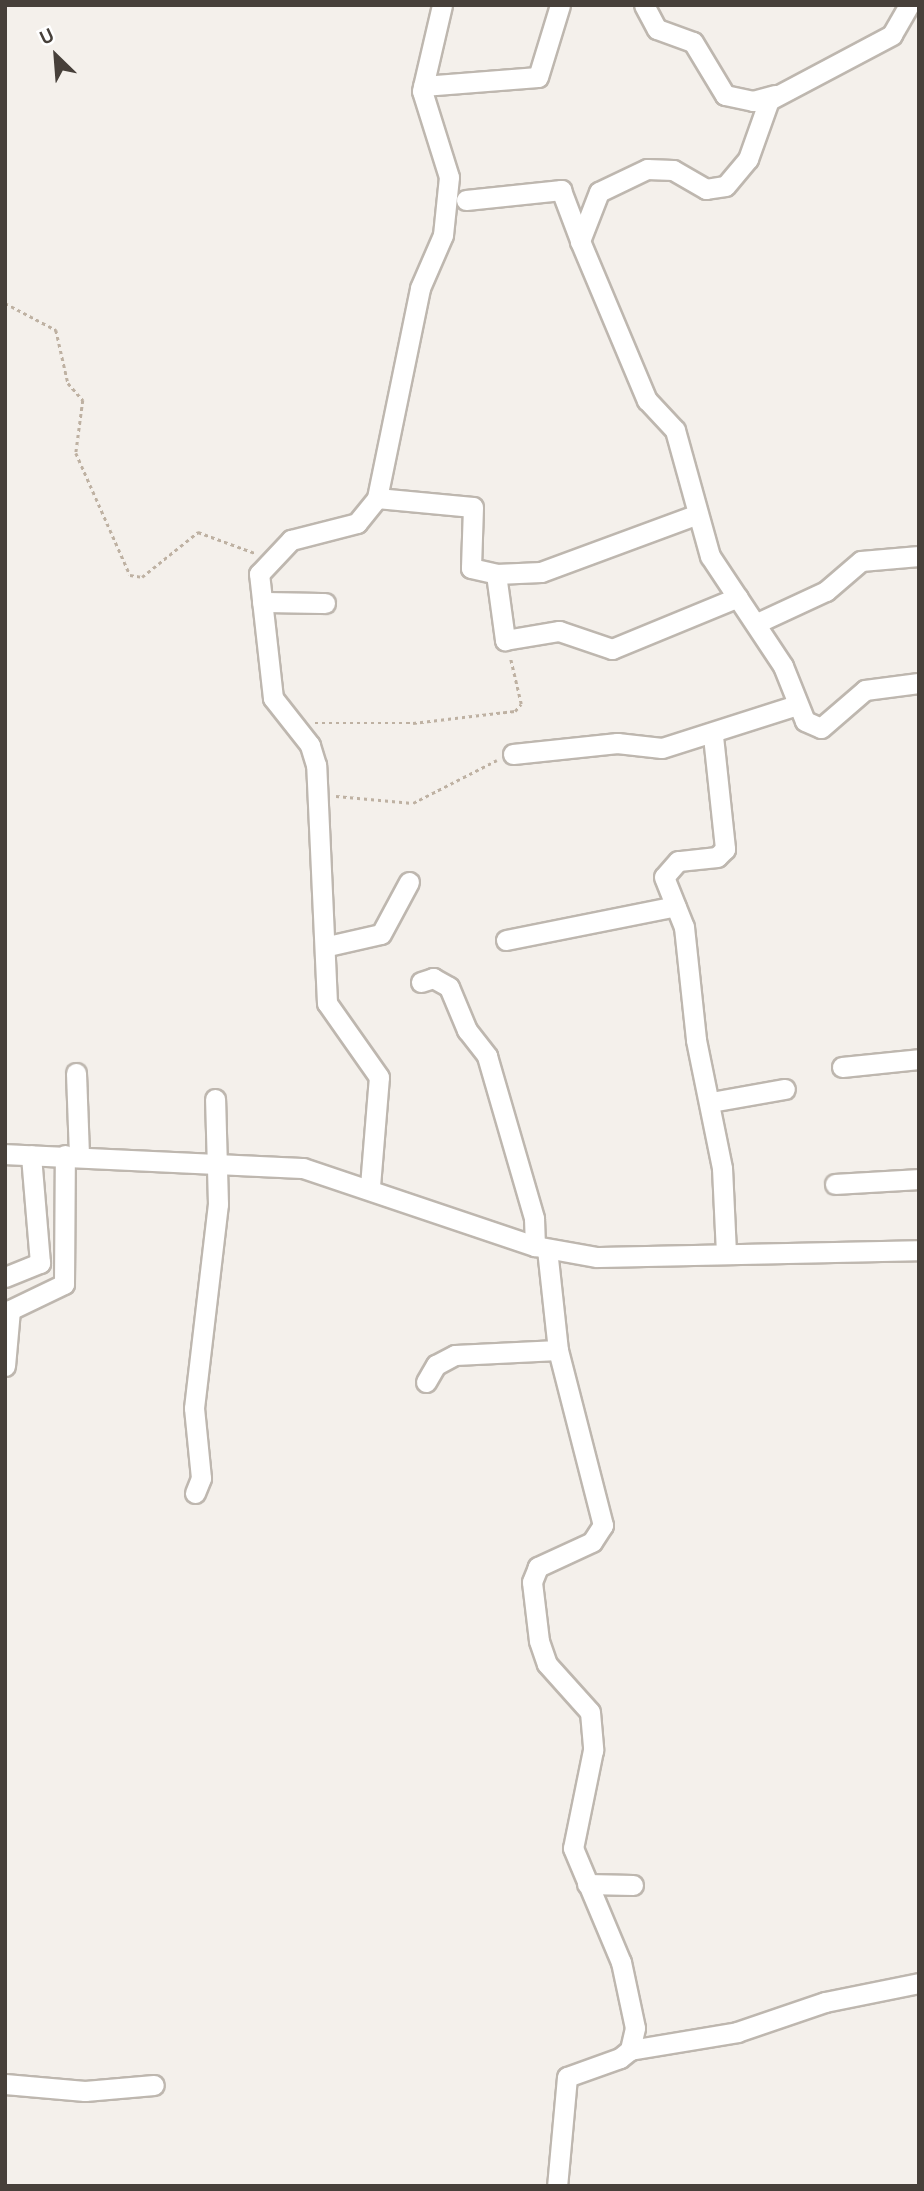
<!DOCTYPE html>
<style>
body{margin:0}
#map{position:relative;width:924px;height:2191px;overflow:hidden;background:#f4f0eb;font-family:"Space Grotesk",sans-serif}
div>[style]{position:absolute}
.path>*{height:2.5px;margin-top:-1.25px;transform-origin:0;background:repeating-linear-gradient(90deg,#beb1a2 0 3.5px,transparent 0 7px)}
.roads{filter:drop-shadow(2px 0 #beb7af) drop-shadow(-2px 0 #beb7af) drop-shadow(0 2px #beb7af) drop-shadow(0 -2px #beb7af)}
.minor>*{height:19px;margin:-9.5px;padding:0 9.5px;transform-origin:9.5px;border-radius:9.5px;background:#fff}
span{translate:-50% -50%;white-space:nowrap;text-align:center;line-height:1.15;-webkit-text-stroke:7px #fff;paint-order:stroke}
.frame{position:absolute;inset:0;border:7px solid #47403a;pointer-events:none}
.north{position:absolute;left:21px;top:21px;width:70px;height:70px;-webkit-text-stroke:5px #fff;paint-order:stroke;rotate:335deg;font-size:19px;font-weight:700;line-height:28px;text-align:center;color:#47403a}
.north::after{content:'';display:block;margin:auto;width:24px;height:32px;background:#47403a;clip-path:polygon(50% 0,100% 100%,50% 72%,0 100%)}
</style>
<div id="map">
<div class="path">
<div style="left:5px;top:303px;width:58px;rotate:27.9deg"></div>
<div style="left:56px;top:330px;width:54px;rotate:77.2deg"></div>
<div style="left:68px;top:383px;width:23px;rotate:49deg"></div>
<div style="left:83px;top:400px;width:53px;rotate:97.5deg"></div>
<div style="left:76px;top:453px;width:133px;rotate:66.1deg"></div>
<div style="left:130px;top:575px;width:12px;rotate:9deg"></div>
<div style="left:142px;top:577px;width:72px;rotate:-38.8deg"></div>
<div style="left:198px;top:532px;width:61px;rotate:20.2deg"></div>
<div style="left:315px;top:723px;width:98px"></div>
<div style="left:413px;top:723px;width:103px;rotate:-6.7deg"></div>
<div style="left:515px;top:711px;width:9px;rotate:-49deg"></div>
<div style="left:521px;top:704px;width:48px;rotate:-103.2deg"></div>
<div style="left:336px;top:796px;width:77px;rotate:5.2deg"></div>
<div style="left:413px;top:803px;width:94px;rotate:-27.1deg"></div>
</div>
<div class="roads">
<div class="minor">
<div style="left:644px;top:5px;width:27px;rotate:62deg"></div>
<div style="left:657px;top:29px;width:38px;rotate:20deg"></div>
<div style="left:693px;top:42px;width:62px;rotate:58.9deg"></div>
<div style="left:725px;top:95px;width:29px;rotate:12deg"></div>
<div style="left:753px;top:101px;width:23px;rotate:-15deg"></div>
<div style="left:909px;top:5px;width:34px;rotate:120deg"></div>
<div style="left:892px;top:35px;width:139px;rotate:152.1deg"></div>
<div style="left:769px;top:100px;width:63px;rotate:109.6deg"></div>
<div style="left:748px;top:159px;width:35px;rotate:130deg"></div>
<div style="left:725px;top:186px;width:19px;rotate:171deg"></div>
<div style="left:706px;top:189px;width:38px;rotate:-150deg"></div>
<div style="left:673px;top:170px;width:26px;rotate:-178deg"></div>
<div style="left:647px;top:169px;width:53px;rotate:154.4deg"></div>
<div style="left:599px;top:192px;width:53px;rotate:111.2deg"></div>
<div style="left:580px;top:241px;width:173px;rotate:67.2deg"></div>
<div style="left:647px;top:400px;width:41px;rotate:47deg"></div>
<div style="left:675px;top:430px;width:131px;rotate:74.5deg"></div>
<div style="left:710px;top:556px;width:132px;rotate:56.4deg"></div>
<div style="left:783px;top:666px;width:59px;rotate:68.2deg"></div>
<div style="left:805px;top:721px;width:17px;rotate:24deg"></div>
<div style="left:821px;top:728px;width:58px;rotate:-40.8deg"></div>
<div style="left:865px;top:690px;width:54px;rotate:-7.4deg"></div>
<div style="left:423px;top:86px;width:115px;rotate:-4.5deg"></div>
<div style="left:538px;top:77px;width:75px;rotate:-73deg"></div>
<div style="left:466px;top:200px;width:96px;rotate:-6deg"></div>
<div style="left:561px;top:190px;width:53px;rotate:69.2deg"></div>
<div style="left:377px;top:498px;width:96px;rotate:5.4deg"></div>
<div style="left:473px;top:507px;width:61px;rotate:91.9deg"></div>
<div style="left:471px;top:568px;width:26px;rotate:13deg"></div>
<div style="left:496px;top:574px;width:45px;rotate:-2.5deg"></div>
<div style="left:541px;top:572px;width:167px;rotate:-20.3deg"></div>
<div style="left:496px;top:574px;width:67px;rotate:82.2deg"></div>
<div style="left:505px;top:640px;width:55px;rotate:-9.5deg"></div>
<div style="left:559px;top:631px;width:56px;rotate:18.8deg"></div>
<div style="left:612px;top:649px;width:136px;rotate:-22.4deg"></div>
<div style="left:262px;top:602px;width:63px;rotate:0.9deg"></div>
<div style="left:757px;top:623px;width:76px;rotate:-24.9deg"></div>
<div style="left:826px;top:591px;width:46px;rotate:-40.6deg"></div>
<div style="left:861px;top:561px;width:58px;rotate:-4.9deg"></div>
<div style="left:713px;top:736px;width:114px;rotate:83.9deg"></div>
<div style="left:725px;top:849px;width:11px;rotate:135deg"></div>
<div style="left:717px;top:857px;width:39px;rotate:174deg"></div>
<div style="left:678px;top:861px;width:21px;rotate:131deg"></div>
<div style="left:664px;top:877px;width:54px;rotate:68.2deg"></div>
<div style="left:684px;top:927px;width:114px;rotate:83.9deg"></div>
<div style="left:696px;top:1040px;width:131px;rotate:78.5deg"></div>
<div style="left:722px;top:1168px;width:85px;rotate:87.3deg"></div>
<div style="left:513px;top:754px;width:105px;rotate:-6deg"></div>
<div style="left:617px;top:743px;width:45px;rotate:6.3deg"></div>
<div style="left:662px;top:748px;width:142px;rotate:-17.7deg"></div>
<div style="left:506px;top:940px;width:173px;rotate:-11.3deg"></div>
<div style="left:328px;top:946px;width:54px;rotate:-12.8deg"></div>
<div style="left:381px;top:934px;width:59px;rotate:-61.7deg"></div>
<div style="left:421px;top:982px;width:13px;rotate:-18deg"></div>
<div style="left:433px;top:978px;width:18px;rotate:29deg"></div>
<div style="left:449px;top:987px;width:47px;rotate:67.3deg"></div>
<div style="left:467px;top:1030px;width:33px;rotate:52deg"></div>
<div style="left:487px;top:1056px;width:169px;rotate:73.8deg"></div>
<div style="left:534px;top:1218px;width:28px;rotate:88deg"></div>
<div style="left:842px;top:1067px;width:77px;rotate:-5.9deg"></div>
<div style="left:76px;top:1073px;width:82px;rotate:87.9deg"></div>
<div style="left:711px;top:1102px;width:75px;rotate:-10deg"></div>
<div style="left:5px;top:1154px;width:298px;rotate:2.7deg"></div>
<div style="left:303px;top:1168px;width:245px;rotate:18.6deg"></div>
<div style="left:535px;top:1246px;width:63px;rotate:10.1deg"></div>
<div style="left:597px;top:1257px;width:322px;rotate:-1.2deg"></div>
<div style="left:835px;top:1184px;width:84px;rotate:-3.4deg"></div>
<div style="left:370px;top:1186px;width:109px;rotate:-85.3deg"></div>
<div style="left:379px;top:1077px;width:90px;rotate:-125.1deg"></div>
<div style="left:327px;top:1003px;width:238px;rotate:-92.6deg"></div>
<div style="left:316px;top:765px;width:21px;rotate:-107deg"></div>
<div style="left:310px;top:745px;width:60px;rotate:-128.2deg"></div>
<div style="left:273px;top:698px;width:125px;rotate:-96.4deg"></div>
<div style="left:259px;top:574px;width:47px;rotate:-46.7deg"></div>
<div style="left:291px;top:540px;width:68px;rotate:-14.4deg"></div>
<div style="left:357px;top:523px;width:32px;rotate:-51deg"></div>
<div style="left:377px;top:498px;width:214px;rotate:-78.4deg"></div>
<div style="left:420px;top:288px;width:58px;rotate:-66.5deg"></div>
<div style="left:443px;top:235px;width:58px;rotate:-84.1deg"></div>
<div style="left:449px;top:177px;width:90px;rotate:-107.4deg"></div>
<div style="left:422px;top:91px;width:88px;rotate:-76.9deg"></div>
<div style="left:547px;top:1249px;width:102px;rotate:83.8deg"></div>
<div style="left:558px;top:1350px;width:181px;rotate:75.6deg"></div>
<div style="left:603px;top:1525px;width:20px;rotate:123deg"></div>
<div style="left:592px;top:1542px;width:60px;rotate:155.2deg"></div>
<div style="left:538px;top:1567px;width:16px;rotate:112deg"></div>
<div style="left:532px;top:1582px;width:59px;rotate:83.2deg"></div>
<div style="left:539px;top:1641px;width:24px;rotate:71deg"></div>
<div style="left:547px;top:1664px;width:64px;rotate:48.1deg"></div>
<div style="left:590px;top:1712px;width:38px;rotate:85deg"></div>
<div style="left:593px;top:1750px;width:100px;rotate:101.5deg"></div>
<div style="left:573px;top:1848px;width:124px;rotate:67.2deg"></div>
<div style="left:621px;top:1962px;width:67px;rotate:78deg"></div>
<div style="left:635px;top:2028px;width:23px;rotate:103deg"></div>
<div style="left:630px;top:2050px;width:13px;rotate:141deg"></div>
<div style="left:620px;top:2058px;width:56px;rotate:160.3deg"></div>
<div style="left:567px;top:2077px;width:109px;rotate:95.2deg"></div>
<div style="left:5px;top:1277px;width:38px;rotate:-22deg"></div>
<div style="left:40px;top:1263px;width:108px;rotate:-94.8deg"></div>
<div style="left:5px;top:1366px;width:56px;rotate:-84.9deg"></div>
<div style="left:10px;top:1310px;width:60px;rotate:-25.7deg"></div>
<div style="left:64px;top:1284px;width:129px;rotate:-89.6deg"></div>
<div style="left:426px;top:1382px;width:20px;rotate:-60deg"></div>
<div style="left:436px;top:1365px;width:21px;rotate:-28deg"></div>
<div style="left:455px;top:1355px;width:103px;rotate:-2.8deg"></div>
<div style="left:195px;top:1493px;width:16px;rotate:-68deg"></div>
<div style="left:201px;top:1478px;width:70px;rotate:-95.7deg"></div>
<div style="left:194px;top:1408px;width:205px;rotate:-83.3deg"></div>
<div style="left:218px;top:1204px;width:105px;rotate:-91.6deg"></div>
<div style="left:587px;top:1884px;width:46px;rotate:1.2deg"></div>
<div style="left:630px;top:2050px;width:109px;rotate:-9.5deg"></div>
<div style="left:737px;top:2032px;width:93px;rotate:-18.8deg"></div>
<div style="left:825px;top:2002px;width:96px;rotate:-11.4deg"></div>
<div style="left:5px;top:2084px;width:80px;rotate:5deg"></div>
<div style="left:85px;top:2091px;width:69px;rotate:-5deg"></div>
</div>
</div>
<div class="frame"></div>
<div class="north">U</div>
</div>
